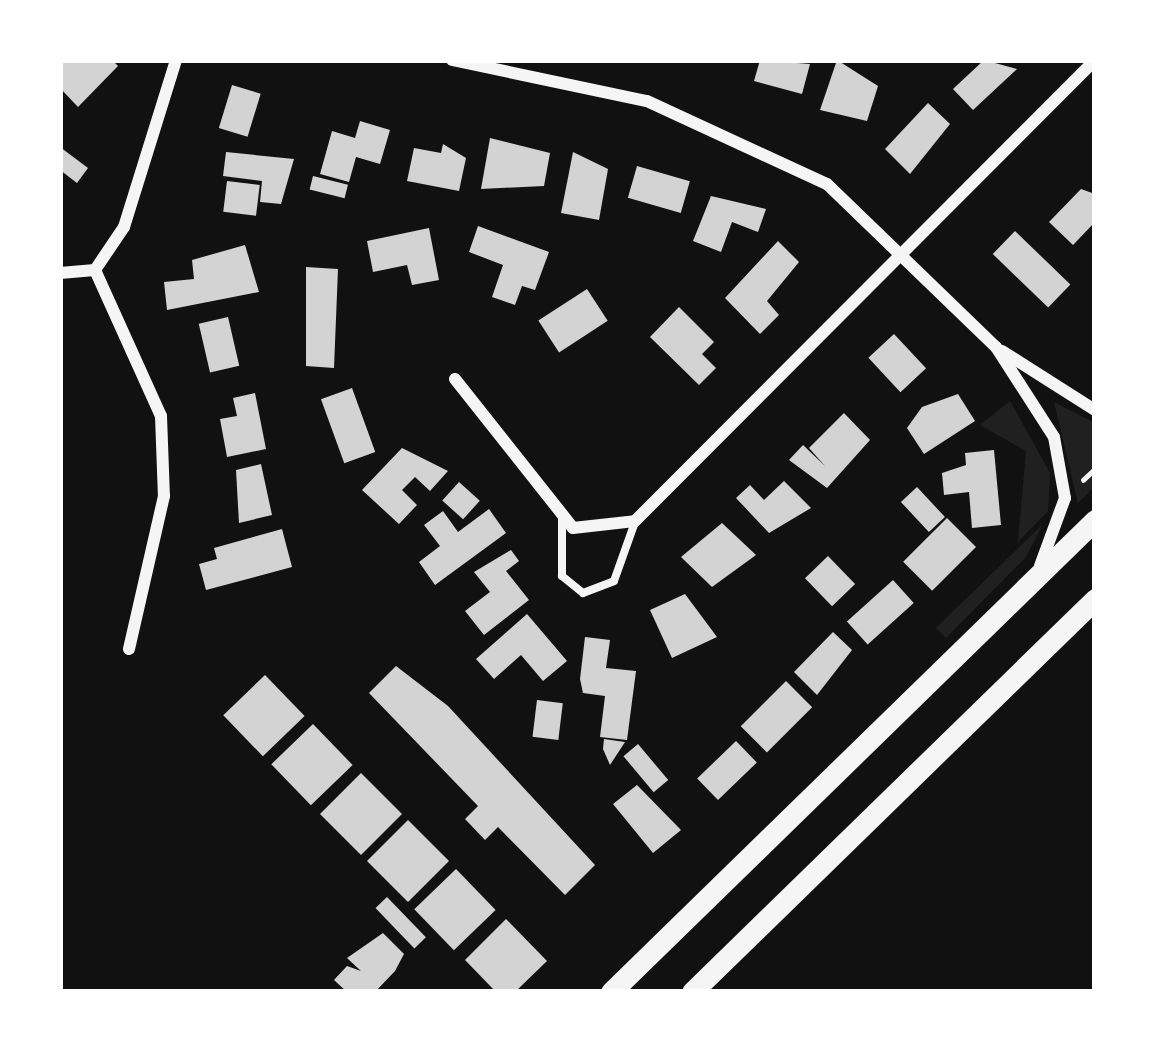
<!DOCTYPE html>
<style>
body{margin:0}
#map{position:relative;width:1155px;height:1052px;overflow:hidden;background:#111;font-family:"Playfair Display",serif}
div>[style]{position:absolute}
.green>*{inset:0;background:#202020}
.building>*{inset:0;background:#d3d3d3;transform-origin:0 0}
.path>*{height:4.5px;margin:-2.25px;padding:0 2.25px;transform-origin:2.25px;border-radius:2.25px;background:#f5f5f5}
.service>*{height:8px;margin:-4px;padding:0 4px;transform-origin:4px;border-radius:4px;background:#f5f5f5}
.minor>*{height:12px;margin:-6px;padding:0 6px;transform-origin:6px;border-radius:6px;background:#f5f5f5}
.secondary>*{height:21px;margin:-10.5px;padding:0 10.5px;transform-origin:10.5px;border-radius:10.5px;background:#f5f5f5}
span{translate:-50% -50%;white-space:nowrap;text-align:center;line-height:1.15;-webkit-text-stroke:9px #fff;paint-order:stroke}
.frame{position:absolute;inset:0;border:63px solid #fff;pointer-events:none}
</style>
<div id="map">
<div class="green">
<div style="clip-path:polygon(1010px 401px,1050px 473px,1048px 511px,1018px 542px,1026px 451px,980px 425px)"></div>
<div style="clip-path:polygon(1054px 402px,1095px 423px,1095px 486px,1078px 503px)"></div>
<div style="clip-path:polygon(1043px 524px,1026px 557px,946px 638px,936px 628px)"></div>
</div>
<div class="building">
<div style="clip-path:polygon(63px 60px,112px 60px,118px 66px,78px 107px,60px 88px)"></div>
<div style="clip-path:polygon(760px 60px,810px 64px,802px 94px,754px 81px)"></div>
<div style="clip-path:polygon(837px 60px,878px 86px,867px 121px,820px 110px)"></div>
<div style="clip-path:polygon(984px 60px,1017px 69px,973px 110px,953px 89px)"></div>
<div style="left:232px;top:85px;width:30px;height:45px;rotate:17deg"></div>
<div style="clip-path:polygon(928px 103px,950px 124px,910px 174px,885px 149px)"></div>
<div style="clip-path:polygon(360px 121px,390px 130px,380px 164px,356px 157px,349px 182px,320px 174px,332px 131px,355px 138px)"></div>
<div style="clip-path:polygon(490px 138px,550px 153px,544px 186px,481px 189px)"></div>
<div style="clip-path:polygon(443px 144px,466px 158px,459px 191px,407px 181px,414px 148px,441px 153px)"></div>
<div style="clip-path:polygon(60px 147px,88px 168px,77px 183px,60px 170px)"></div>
<div style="clip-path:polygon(226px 152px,294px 159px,281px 204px,260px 202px,262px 181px,223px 176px)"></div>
<div style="clip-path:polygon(573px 152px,608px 169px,599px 220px,561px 213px)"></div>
<div style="left:637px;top:166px;width:55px;height:33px;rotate:16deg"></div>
<div style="left:313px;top:176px;width:36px;height:14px;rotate:14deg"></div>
<div style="left:227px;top:181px;width:33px;height:31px;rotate:7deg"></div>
<div style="clip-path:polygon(1081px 189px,1095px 194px,1095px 222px,1073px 245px,1049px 222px)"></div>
<div style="clip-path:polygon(711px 196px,766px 209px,758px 232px,732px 222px,721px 252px,693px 241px)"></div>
<div style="clip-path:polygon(478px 226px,549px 252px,535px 290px,522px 286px,515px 305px,492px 297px,503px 265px,469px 252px)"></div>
<div style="clip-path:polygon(429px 228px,439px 280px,412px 285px,407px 265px,373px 272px,367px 241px)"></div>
<div style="left:1015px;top:231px;width:77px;height:32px;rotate:44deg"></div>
<div style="clip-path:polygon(778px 241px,799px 262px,767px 301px,779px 315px,760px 334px,725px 298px)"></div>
<div style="clip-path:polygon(245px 245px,259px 292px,167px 310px,164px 282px,194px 279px,192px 260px)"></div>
<div style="clip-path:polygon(306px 267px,338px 269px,334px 368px,306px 366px)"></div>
<div style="left:587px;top:289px;width:38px;height:58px;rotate:57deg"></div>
<div style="clip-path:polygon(679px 307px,714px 342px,702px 354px,716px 368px,699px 385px,650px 337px)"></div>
<div style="left:228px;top:317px;width:50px;height:30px;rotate:77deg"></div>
<div style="left:894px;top:334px;width:47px;height:35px;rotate:47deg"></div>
<div style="left:352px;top:388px;width:68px;height:33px;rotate:70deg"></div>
<div style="clip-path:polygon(255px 393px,266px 449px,227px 457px,220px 419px,237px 416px,233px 398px)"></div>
<div style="clip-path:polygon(958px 394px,975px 421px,924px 454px,907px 428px,922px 407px)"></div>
<div style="clip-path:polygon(844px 413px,870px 440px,827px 488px,789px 460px,803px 445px,825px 466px,809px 448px)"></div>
<div style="clip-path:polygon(402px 448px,448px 471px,430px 491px,415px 477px,402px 490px,417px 505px,399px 524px,362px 490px)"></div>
<div style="clip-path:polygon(994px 450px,1001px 525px,972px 528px,969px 492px,944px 495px,942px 473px,966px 465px,965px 453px)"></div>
<div style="clip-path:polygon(261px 464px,272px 515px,239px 523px,236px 470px)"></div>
<div style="clip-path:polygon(784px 481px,811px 508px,769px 533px,736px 498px,750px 485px,764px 500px)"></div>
<div style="left:459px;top:482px;width:28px;height:25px;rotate:42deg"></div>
<div style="left:917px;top:487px;width:41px;height:22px;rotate:47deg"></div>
<div style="clip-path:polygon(489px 509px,506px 533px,435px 585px,419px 562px,440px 546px,424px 525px,443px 511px,458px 532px)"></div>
<div style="left:947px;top:518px;width:41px;height:62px;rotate:45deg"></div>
<div style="clip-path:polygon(722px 523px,756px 555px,712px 587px,681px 557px)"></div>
<div style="clip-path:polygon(282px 529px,292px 567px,206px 590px,199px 564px,217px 559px,214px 548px)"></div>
<div style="clip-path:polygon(511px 550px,519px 561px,506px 571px,529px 600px,484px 635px,465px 611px,490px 592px,474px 572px)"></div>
<div style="left:828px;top:556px;width:39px;height:32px;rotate:46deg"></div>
<div style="left:893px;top:580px;width:31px;height:62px;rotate:48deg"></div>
<div style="clip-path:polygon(685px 594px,717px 637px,672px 658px,650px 610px)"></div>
<div style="clip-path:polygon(527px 614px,567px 661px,543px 681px,521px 655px,494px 679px,476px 659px)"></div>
<div style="clip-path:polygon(833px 632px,852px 650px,817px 695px,794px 672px)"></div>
<div style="clip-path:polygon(585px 637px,610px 640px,606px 668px,636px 671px,627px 740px,600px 737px,605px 696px,583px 693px,580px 679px)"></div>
<div style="clip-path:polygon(396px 666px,448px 706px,595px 865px,565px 895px,498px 827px,485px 840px,465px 819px,478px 806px,369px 693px)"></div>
<div style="left:265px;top:675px;width:57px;height:58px;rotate:46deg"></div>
<div style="left:786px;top:681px;width:37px;height:64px;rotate:45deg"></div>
<div style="left:537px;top:700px;width:26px;height:37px;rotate:7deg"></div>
<div style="left:313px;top:724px;width:57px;height:58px;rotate:46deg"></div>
<div style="clip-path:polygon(604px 739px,625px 742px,610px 765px,603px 749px)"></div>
<div style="left:736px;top:741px;width:30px;height:54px;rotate:46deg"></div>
<div style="left:638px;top:744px;width:47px;height:19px;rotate:50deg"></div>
<div style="left:361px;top:773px;width:58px;height:58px;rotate:45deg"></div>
<div style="clip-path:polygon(637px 785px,681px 830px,653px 853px,613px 804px)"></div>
<div style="left:408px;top:820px;width:58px;height:58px;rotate:45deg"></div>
<div style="left:456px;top:869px;width:57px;height:58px;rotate:46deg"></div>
<div style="left:387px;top:897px;width:56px;height:16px;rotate:46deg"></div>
<div style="clip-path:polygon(506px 919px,547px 961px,515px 992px,496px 992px,465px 960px)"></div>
<div style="clip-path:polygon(383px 933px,404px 954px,395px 971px,375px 992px,347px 992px,334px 980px,347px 966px,361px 971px,347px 958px)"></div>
</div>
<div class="path">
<div style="left:1083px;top:480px;width:16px;rotate:-43deg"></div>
</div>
<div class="service">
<div style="left:562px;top:519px;width:57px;rotate:90deg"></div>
<div style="left:562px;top:576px;width:27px;rotate:39deg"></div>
<div style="left:583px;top:593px;width:33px;rotate:-21deg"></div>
<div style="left:614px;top:581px;width:63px;rotate:-70.4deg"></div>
</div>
<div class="minor">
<div style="left:452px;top:60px;width:199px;rotate:11.9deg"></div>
<div style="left:647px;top:101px;width:198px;rotate:24.8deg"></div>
<div style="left:827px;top:184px;width:235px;rotate:44deg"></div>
<div style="left:996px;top:347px;width:107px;rotate:57.2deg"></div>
<div style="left:1054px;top:437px;width:62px;rotate:79.8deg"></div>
<div style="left:1065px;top:498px;width:72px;rotate:110.2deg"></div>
<div style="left:95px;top:270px;width:160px;rotate:65.7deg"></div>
<div style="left:161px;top:416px;width:80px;rotate:87.9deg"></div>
<div style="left:164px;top:496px;width:157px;rotate:102.9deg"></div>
<div style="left:60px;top:273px;width:35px;rotate:-5deg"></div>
<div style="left:95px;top:270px;width:52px;rotate:-56deg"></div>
<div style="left:124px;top:227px;width:175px;rotate:-72.7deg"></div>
<div style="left:1002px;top:351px;width:110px;rotate:32.4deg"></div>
<div style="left:455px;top:379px;width:190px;rotate:51.6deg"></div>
<div style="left:573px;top:528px;width:62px;rotate:-6.4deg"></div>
<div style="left:635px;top:521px;width:651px;rotate:-45.06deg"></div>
</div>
<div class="secondary">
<div style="left:611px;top:992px;width:676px;rotate:-44.28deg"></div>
<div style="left:692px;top:992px;width:563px;rotate:-44.28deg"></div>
</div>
<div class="frame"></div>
</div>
